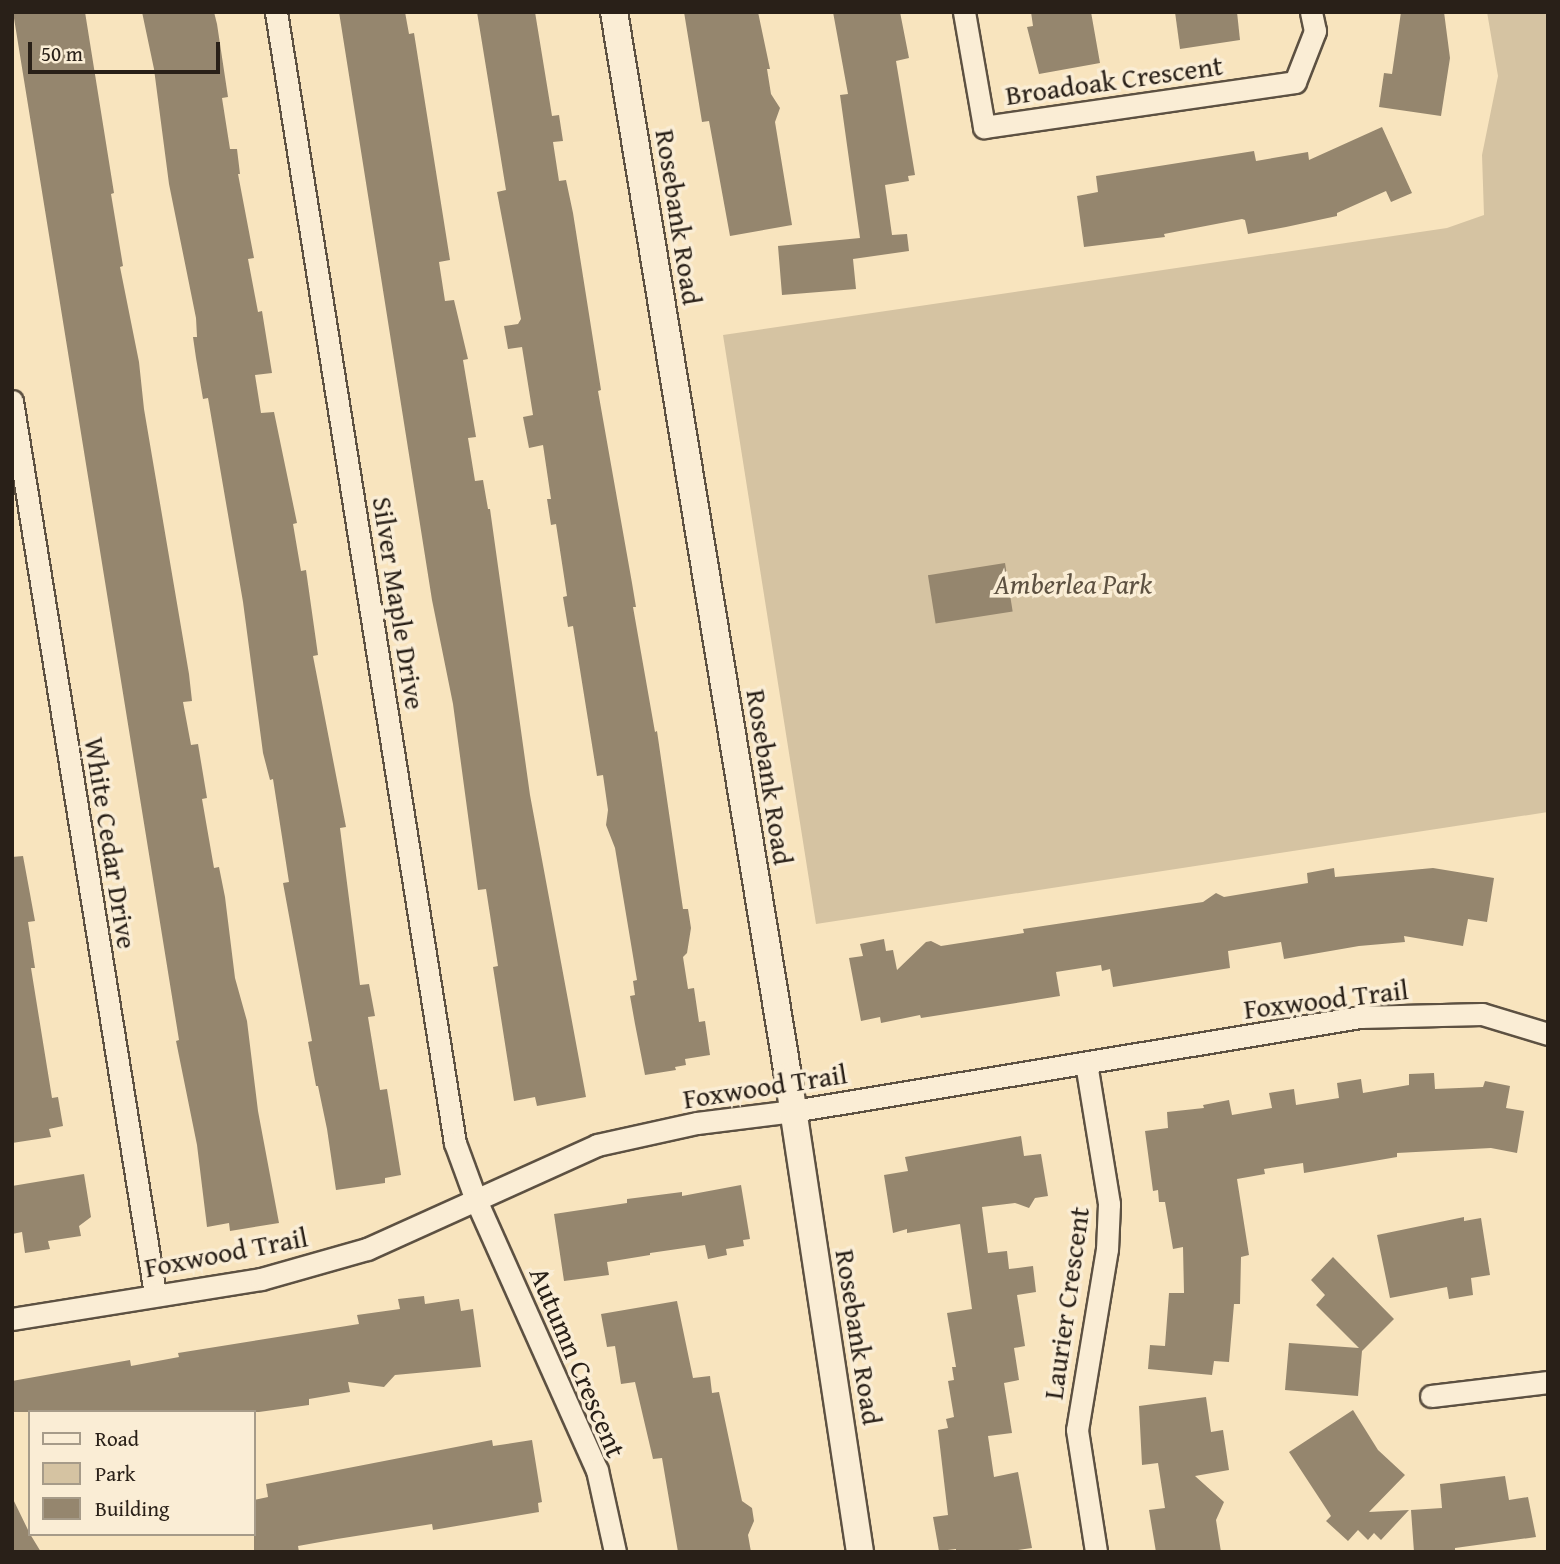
<!DOCTYPE html>
<style>
body{margin:0}
#map{position:relative;width:1560px;height:1564px;overflow:hidden;background:#f8e4be;font-family:"Gentium Book Plus",serif}
div>[style]{position:absolute}
.green>*{inset:0;background:#d5c3a2}
.building>*{inset:0;background:#95866e;transform-origin:0 0}
.roads{filter:drop-shadow(2px 0 #5d5142) drop-shadow(-2px 0 #5d5142) drop-shadow(0 2px #5d5142) drop-shadow(0 -2px #5d5142)}
.minor>*{height:21px;margin:-10.5px;padding:0 10.5px;transform-origin:10.5px;border-radius:10.5px;background:#faedd5}
.tertiary>*{height:26px;margin:-13px;padding:0 13px;transform-origin:13px;border-radius:13px;background:#faedd5}
span{translate:-50% -50%;white-space:nowrap;text-align:center;line-height:1.15;-webkit-text-stroke:7px #faedd5;paint-order:stroke}
.street-label{font-size:28px;color:#292018}
.park-label{font-size:28px;color:#5d5141;font-style:italic}
.frame{position:absolute;inset:0;border:14px solid #292018;pointer-events:none}
.legend{position:absolute;left:28px;top:1410px;width:228px;height:126px;box-sizing:border-box;background:#faedd5;border:2px solid #a69b89;margin:0;padding:9px 12px;list-style:none;font-size:21px;color:#292018}
.legend li{display:flex;align-items:center;gap:14px;height:35px}
.legend b{width:35px;border:2px solid #a69b89}
.scale{position:absolute;left:28px;top:42px;width:192px;height:32px;box-sizing:border-box;border:4px solid #292018;border-top:0;padding-left:9px;font-size:21px;line-height:24px;white-space:nowrap;color:#292018;-webkit-text-stroke:5px #faedd5;paint-order:stroke}
</style>
<div id="map">
<div class="green">
<div style="clip-path:polygon(1487px 12px,1548px 12px,1548px 812px,816px 924px,723px 335px,1447px 228px,1484px 215px,1482px 155px,1498px 76px)"></div>
</div>
<div class="building">
<div style="clip-path:polygon(13px 12px,85px 12px,114px 193px,111px 194px,123px 266px,120px 267px,139px 362px,144px 409px,189px 674px,192px 701px,183px 702px,191px 745px,198px 744px,207px 798px,202px 799px,214px 868px,219px 867px,225px 897px,235px 978px,247px 1021px,258px 1111px,279px 1223px,230px 1231px,229px 1223px,207px 1227px,197px 1145px,176px 1041px,179px 1040px)"></div>
<div style="clip-path:polygon(142px 12px,214px 12px,217px 24px,228px 97px,222px 98px,230px 149px,237px 149px,240px 174px,238px 174px,254px 258px,248px 259px,258px 312px,262px 311px,272px 373px,255px 375px,261px 413px,274px 412px,297px 523px,293px 524px,301px 571px,306px 570px,318px 655px,313px 656px,346px 827px,340px 828px,360px 985px,369px 984px,375px 1016px,368px 1017px,380px 1090px,387px 1089px,401px 1175px,385px 1178px,385px 1183px,336px 1190px,327px 1129px,318px 1086px,316px 1086px,308px 1042px,312px 1041px,283px 883px,289px 882px,273px 779px,270px 780px,263px 753px,243px 602px,208px 398px,203px 399px,196px 358px,193px 337px,197px 337px,196px 318px,169px 184px,154px 69px)"></div>
<div style="clip-path:polygon(339px 12px,405px 12px,409px 34px,414px 33px,450px 260px,439px 262px,445px 301px,454px 300px,468px 359px,463px 360px,476px 437px,468px 438px,475px 481px,483px 480px,488px 509px,490px 509px,530px 795px,586px 1097px,537px 1106px,535px 1097px,514px 1101px,493px 967px,498px 966px,486px 889px,478px 890px,453px 704px,432px 600px)"></div>
<div style="clip-path:polygon(477px 12px,535px 12px,552px 116px,559px 115px,563px 141px,553px 142px,559px 181px,566px 180px,573px 213px,601px 390px,598px 391px,632px 583px,636px 607px,633px 607px,655px 732px,657px 731px,683px 909px,688px 909px,691px 928px,687px 953px,683px 957px,688px 989px,694px 988px,699px 1022px,705px 1021px,710px 1055px,685px 1059px,686px 1065px,675px 1067px,676px 1070px,645px 1075px,635px 1024px,630px 996px,635px 995px,633px 981px,637px 980px,615px 848px,606px 825px,608px 810px,603px 775px,597px 776px,573px 626px,568px 627px,563px 597px,567px 596px,556px 524px,551px 525px,547px 499px,551px 499px,543px 445px,529px 448px,523px 417px,533px 415px,522px 347px,508px 349px,504px 326px,518px 324px,521px 319px,497px 192px,506px 190px)"></div>
<div style="clip-path:polygon(684px 12px,758px 12px,770px 69px,767px 69px,771px 94px,780px 108px,775px 122px,792px 225px,730px 236px,709px 121px,702px 122px)"></div>
<div style="clip-path:polygon(833px 12px,900px 12px,909px 58px,896px 61px,915px 175px,908px 176px,909px 181px,885px 185px,892px 235px,907px 234px,909px 251px,853px 259px,856px 289px,782px 295px,778px 246px,860px 238px,840px 95px,848px 94px)"></div>
<div style="clip-path:polygon(1031px 12px,1091px 12px,1100px 63px,1039px 74px,1027px 27px,1033px 26px)"></div>
<div style="clip-path:polygon(1175px 12px,1237px 12px,1240px 40px,1180px 49px)"></div>
<div style="clip-path:polygon(1401px 12px,1444px 12px,1450px 58px,1441px 116px,1379px 107px,1384px 73px,1392px 74px)"></div>
<div style="clip-path:polygon(1382px 127px,1412px 193px,1391px 202px,1386px 191px,1337px 213px,1337px 216px,1286px 227px,1248px 234px,1245px 220px,1242px 219px,1164px 234px,1165px 237px,1084px 247px,1077px 196px,1098px 192px,1096px 176px,1254px 151px,1256px 161px,1308px 152px,1309px 160px)"></div>
<div style="left:1005px;top:563px;width:49px;height:78px;rotate:81deg"></div>
<div style="clip-path:polygon(23px 856px,35px 921px,28px 922px,35px 968px,31px 968px,52px 1098px,58px 1097px,63px 1126px,49px 1129px,51px 1137px,12px 1143px,12px 857px)"></div>
<div style="clip-path:polygon(1334px 868px,1335px 877px,1433px 868px,1494px 878px,1487px 922px,1468px 919px,1463px 946px,1404px 936px,1405px 942px,1359px 946px,1284px 959px,1281px 942px,1228px 951px,1230px 968px,1113px 987px,1110px 969px,1102px 971px,1101px 965px,1056px 972px,1060px 996px,921px 1018px,920px 1015px,881px 1023px,880px 1017px,861px 1021px,849px 958px,863px 956px,860px 944px,884px 939px,886px 951px,893px 950px,897px 970px,926px 942px,931px 941px,941px 946px,1024px 933px,1023px 929px,1203px 902px,1216px 893px,1224px 897px,1308px 883px,1307px 873px)"></div>
<div style="clip-path:polygon(1434px 1073px,1435px 1089px,1483px 1087px,1485px 1081px,1510px 1086px,1506px 1108px,1524px 1111px,1517px 1153px,1491px 1148px,1397px 1153px,1397px 1157px,1304px 1173px,1303px 1163px,1264px 1169px,1265px 1174px,1237px 1179px,1249px 1255px,1241px 1257px,1240px 1304px,1234px 1304px,1229px 1362px,1214px 1361px,1212px 1375px,1148px 1369px,1150px 1345px,1165px 1346px,1169px 1293px,1184px 1293px,1183px 1247px,1173px 1249px,1165px 1202px,1159px 1202px,1158px 1190px,1153px 1191px,1145px 1131px,1168px 1128px,1167px 1112px,1204px 1108px,1203px 1105px,1229px 1100px,1232px 1115px,1272px 1108px,1269px 1093px,1294px 1089px,1296px 1105px,1339px 1098px,1337px 1083px,1361px 1079px,1363px 1093px,1409px 1085px,1409px 1074px)"></div>
<div style="clip-path:polygon(1021px 1136px,1024px 1156px,1041px 1154px,1048px 1196px,1035px 1198px,1029px 1208px,1015px 1203px,982px 1207px,988px 1253px,1007px 1251px,1009px 1269px,1033px 1266px,1036px 1292px,1017px 1295px,1025px 1346px,1014px 1348px,1019px 1380px,1004px 1383px,1012px 1433px,988px 1436px,994px 1477px,1018px 1472px,1032px 1548px,1004px 1552px,956px 1552px,956px 1549px,939px 1551px,933px 1517px,948px 1515px,938px 1430px,948px 1428px,946px 1419px,954px 1417px,948px 1381px,954px 1380px,952px 1367px,956px 1367px,947px 1313px,972px 1309px,960px 1224px,907px 1233px,907px 1229px,893px 1233px,884px 1175px,908px 1171px,905px 1157px)"></div>
<div style="clip-path:polygon(84px 1174px,91px 1217px,79px 1226px,81px 1236px,48px 1241px,50px 1249px,25px 1253px,22px 1232px,12px 1234px,12px 1186px)"></div>
<div style="clip-path:polygon(741px 1185px,750px 1239px,743px 1240px,744px 1246px,726px 1249px,727px 1255px,708px 1259px,705px 1245px,650px 1253px,650px 1255px,607px 1262px,609px 1275px,564px 1281px,554px 1214px,627px 1203px,627px 1199px,682px 1192px,682px 1196px)"></div>
<div style="clip-path:polygon(1464px 1217px,1464px 1221px,1481px 1218px,1490px 1275px,1471px 1278px,1473px 1295px,1449px 1299px,1447px 1287px,1390px 1298px,1377px 1235px)"></div>
<div style="clip-path:polygon(1333px 1257px,1394px 1319px,1362px 1351px,1358px 1396px,1285px 1390px,1289px 1343px,1359px 1348px,1316px 1305px,1325px 1295px,1311px 1280px)"></div>
<div style="clip-path:polygon(424px 1296px,425px 1304px,459px 1299px,461px 1311px,473px 1309px,481px 1367px,395px 1375px,384px 1387px,348px 1382px,350px 1392px,309px 1399px,309px 1405px,259px 1412px,12px 1412px,12px 1381px,130px 1360px,131px 1366px,179px 1357px,178px 1353px,359px 1324px,357px 1315px,400px 1309px,398px 1299px)"></div>
<div style="clip-path:polygon(677px 1301px,693px 1378px,710px 1376px,712px 1393px,719px 1392px,742px 1501px,752px 1508px,754px 1521px,748px 1535px,751px 1552px,678px 1552px,662px 1458px,653px 1459px,635px 1382px,621px 1384px,615px 1346px,607px 1347px,601px 1314px)"></div>
<div style="clip-path:polygon(1206px 1397px,1211px 1432px,1223px 1430px,1229px 1470px,1195px 1476px,1224px 1502px,1216px 1520px,1221px 1552px,1156px 1552px,1149px 1510px,1165px 1508px,1158px 1463px,1142px 1465px,1139px 1406px)"></div>
<div style="clip-path:polygon(1353px 1410px,1378px 1450px,1405px 1475px,1369px 1512px,1409px 1510px,1381px 1540px,1374px 1533px,1368px 1540px,1358px 1530px,1348px 1541px,1326px 1521px,1331px 1516px,1289px 1452px)"></div>
<div style="clip-path:polygon(492px 1440px,493px 1446px,532px 1440px,542px 1502px,538px 1503px,539px 1512px,433px 1530px,432px 1524px,337px 1539px,298px 1546px,299px 1552px,254px 1552px,254px 1500px,268px 1497px,266px 1484px)"></div>
<div style="clip-path:polygon(1505px 1476px,1509px 1500px,1528px 1497px,1536px 1537px,1455px 1548px,1455px 1552px,1414px 1552px,1411px 1510px,1442px 1508px,1440px 1484px)"></div>
<div style="clip-path:polygon(12px 1497px,30px 1534px,41px 1552px,12px 1552px)"></div>
</div>
<div class="roads">
<div class="minor">
<div style="left:276px;top:12px;width:1145px;rotate:81.01deg"></div>
<div style="left:455px;top:1143px;width:61px;rotate:69.8deg"></div>
<div style="left:476px;top:1200px;width:296px;rotate:65.9deg"></div>
<div style="left:597px;top:1470px;width:84px;rotate:77.6deg"></div>
<div style="left:964px;top:12px;width:117px;rotate:80.1deg"></div>
<div style="left:984px;top:127px;width:314px;rotate:-8.2deg"></div>
<div style="left:1295px;top:82px;width:55px;rotate:-68.6deg"></div>
<div style="left:1315px;top:31px;width:19px;rotate:-102deg"></div>
<div style="left:12px;top:401px;width:904px;rotate:80.9deg"></div>
<div style="left:1086px;top:1063px;width:143px;rotate:80.7deg"></div>
<div style="left:1109px;top:1204px;width:45px;rotate:92.5deg"></div>
<div style="left:1107px;top:1249px;width:183px;rotate:99.4deg"></div>
<div style="left:1077px;top:1430px;width:123px;rotate:81.1deg"></div>
<div style="left:12px;top:1319px;width:252px;rotate:-9.1deg"></div>
<div style="left:261px;top:1279px;width:110px;rotate:-15.8deg"></div>
<div style="left:367px;top:1249px;width:252px;rotate:-24.3deg"></div>
<div style="left:597px;top:1145px;width:102px;rotate:-12.4deg"></div>
<div style="left:697px;top:1123px;width:97px;rotate:-7.1deg"></div>
<div style="left:793px;top:1111px;width:575px;rotate:-9.41deg"></div>
<div style="left:1360px;top:1017px;width:122px;rotate:-1.4deg"></div>
<div style="left:1482px;top:1014px;width:69px;rotate:16.9deg"></div>
<div style="left:1431px;top:1396px;width:118px;rotate:-6.8deg"></div>
</div>
<div class="tertiary">
<div style="left:614px;top:12px;width:1078px;rotate:80.71deg"></div>
<div style="left:788px;top:1076px;width:481px;rotate:81.4deg"></div>
</div>
</div>
<div class="street-label">
<span style="left:1114px;top:80px;rotate:-8deg">Broadoak Crescent</span>
<span style="left:679px;top:217px;rotate:81deg">Rosebank Road</span>
<span style="left:399px;top:603px;rotate:81deg">Silver Maple Drive</span>
<span style="left:770px;top:777px;rotate:81deg">Rosebank Road</span>
<span style="left:111px;top:843px;rotate:81deg">White Cedar Drive</span>
<span style="left:1326px;top:999px;rotate:-7deg">Foxwood Trail</span>
<span style="left:765px;top:1086px;rotate:-9deg">Foxwood Trail</span>
<span style="left:226px;top:1252px;rotate:-11deg">Foxwood Trail</span>
<span style="left:1066px;top:1303px;rotate:-82deg">Laurier Crescent</span>
<span style="left:859px;top:1337px;rotate:81deg">Rosebank Road</span>
<span style="left:578px;top:1362px;rotate:67deg">Autumn Crescent</span>
</div>
<div class="park-label">
<span style="left:1073px;top:584px">Amberlea Park</span>
</div>
<div class="frame"></div>
<ul class="legend">
<li><b style="height:9px;background:#faedd5"></b>Road</li>
<li><b style="height:19px;background:#d5c3a2"></b>Park</li>
<li><b style="height:19px;background:#95866e"></b>Building</li>
</ul>
<div class="scale">50 m</div>
</div>
